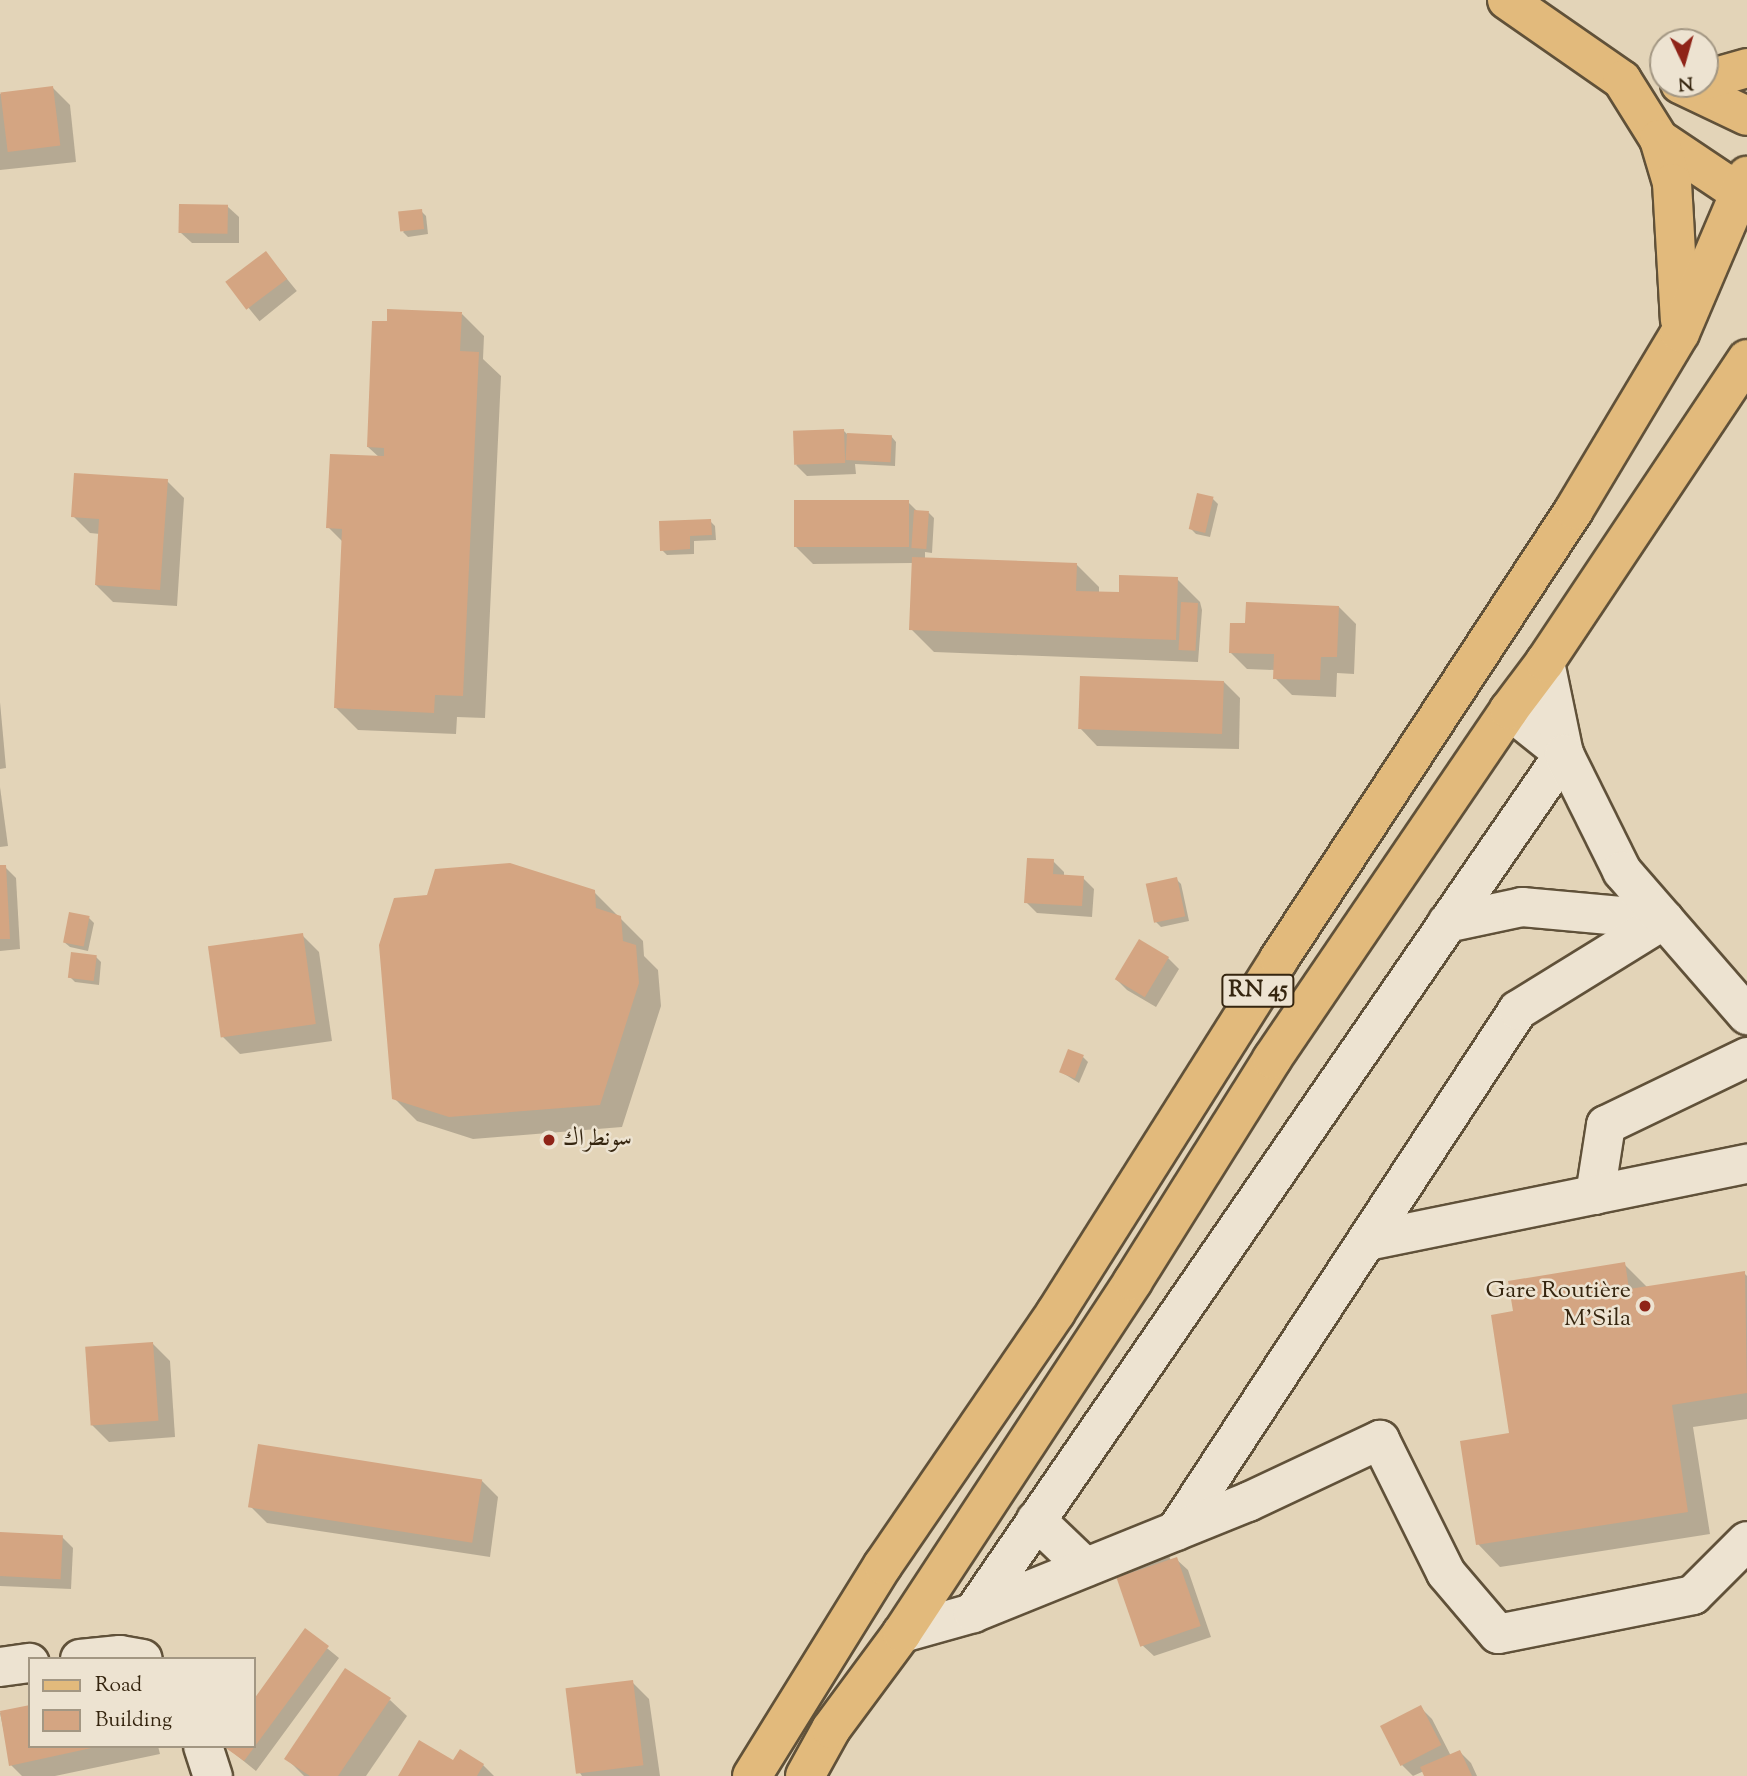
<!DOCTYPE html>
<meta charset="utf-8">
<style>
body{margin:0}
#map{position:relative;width:1747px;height:1776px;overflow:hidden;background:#e3d4b8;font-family:"Sorts Mill Goudy",Amiri,serif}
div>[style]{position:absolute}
.shadow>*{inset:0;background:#0003;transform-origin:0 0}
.building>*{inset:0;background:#d4a582;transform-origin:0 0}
.roads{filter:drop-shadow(2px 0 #605139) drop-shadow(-2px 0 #605139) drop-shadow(0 2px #605139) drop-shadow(0 -2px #605139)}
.minor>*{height:38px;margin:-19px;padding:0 19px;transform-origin:19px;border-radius:19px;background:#ede3d1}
.major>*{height:38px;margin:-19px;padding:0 19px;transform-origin:19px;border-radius:19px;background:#e2ba7c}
.highway>*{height:38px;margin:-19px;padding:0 19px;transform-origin:19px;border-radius:19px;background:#e2ba7c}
.dots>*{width:19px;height:19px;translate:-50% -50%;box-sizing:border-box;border:4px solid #ede3d1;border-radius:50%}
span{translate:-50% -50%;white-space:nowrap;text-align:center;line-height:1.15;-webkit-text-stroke:5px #ede3d1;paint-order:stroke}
.shield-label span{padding:2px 5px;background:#ede3d1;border:2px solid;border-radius:5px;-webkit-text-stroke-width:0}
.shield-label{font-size:23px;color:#35250f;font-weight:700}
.poi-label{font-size:24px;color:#35250f}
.left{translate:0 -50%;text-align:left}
.right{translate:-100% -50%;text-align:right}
.legend{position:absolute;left:28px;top:1657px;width:228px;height:91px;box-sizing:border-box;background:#ede3d1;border:2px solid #a39783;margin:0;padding:9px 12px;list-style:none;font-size:21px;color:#35250f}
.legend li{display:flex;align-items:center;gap:14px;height:35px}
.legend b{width:35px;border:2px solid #a39783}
.north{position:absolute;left:1649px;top:28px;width:70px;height:70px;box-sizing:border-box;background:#ede3d1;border:2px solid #a39783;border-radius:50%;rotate:175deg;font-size:19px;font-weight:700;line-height:28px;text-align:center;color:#35250f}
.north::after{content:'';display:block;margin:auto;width:24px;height:32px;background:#8f2418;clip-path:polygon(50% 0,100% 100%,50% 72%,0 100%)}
</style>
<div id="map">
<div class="shadow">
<div style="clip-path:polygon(53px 88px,70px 105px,76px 162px,0 170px,0 94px)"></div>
<div style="clip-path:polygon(227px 206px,239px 217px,239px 243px,192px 243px,180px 232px)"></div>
<div style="clip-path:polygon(421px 211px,426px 216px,428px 234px,408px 237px,403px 232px)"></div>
<div style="left:266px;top:253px;width:49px;height:48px;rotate:51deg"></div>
<div style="clip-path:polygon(462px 314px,484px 336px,483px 359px,501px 376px,485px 718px,457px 717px,456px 734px,358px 730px,335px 707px,343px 542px,328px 527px,380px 458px,368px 447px)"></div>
<div style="clip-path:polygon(843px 430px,848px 435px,891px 436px,896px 442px,895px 466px,855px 464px,856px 474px,807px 476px,796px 465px)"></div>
<div style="clip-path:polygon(167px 481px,184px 498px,177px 606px,113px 602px,96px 585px,100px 534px,90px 533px,73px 516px)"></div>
<div style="clip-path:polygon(1213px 499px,1218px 504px,1210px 537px,1196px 534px,1191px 529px)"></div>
<div style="clip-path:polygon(908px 502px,918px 512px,929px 513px,934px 518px,932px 553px,925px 552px,925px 559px,1077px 565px,1099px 587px,1099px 593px,1121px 594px,1177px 579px,1200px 602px,1202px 610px,1198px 662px,934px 652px,911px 629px,913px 563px,813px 564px,796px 547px)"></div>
<div style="clip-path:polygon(710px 521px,715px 526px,716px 540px,694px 541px,694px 554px,667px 555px,662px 550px)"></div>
<div style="clip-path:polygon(1339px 607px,1356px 624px,1354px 674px,1337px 673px,1336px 697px,1292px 695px,1275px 678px,1275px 670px,1247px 669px,1230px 652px,1247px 625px)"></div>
<div style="clip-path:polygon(1223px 681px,1240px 698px,1239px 749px,1097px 746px,1080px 728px)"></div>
<div style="clip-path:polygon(0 702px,6px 768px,0 769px)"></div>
<div style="clip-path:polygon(0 787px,8px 846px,0 847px)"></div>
<div style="clip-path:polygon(1053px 861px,1064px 872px,1064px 877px,1083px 878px,1094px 889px,1092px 917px,1037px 913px,1026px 902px)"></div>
<div style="clip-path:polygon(0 867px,5px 867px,16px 878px,20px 949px,0 951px)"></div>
<div style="clip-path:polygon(1176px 879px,1181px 884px,1189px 921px,1161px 927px,1156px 922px)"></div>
<div style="clip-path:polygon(594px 892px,643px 941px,644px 956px,658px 970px,661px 1006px,622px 1127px,473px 1139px,417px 1121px,394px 1098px)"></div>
<div style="clip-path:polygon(89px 918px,94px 923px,88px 951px,70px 947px,64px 942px)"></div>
<div style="clip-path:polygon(302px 935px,319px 952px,332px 1041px,240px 1054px,223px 1037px)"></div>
<div style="clip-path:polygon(96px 957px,101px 962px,99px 985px,75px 982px,70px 977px)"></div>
<div style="clip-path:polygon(1168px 958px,1179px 969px,1156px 1007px,1127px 990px,1116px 979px)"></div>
<div style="clip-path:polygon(1083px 1057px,1088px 1062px,1079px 1083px,1061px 1072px)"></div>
<div style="clip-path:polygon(1624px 1264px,1647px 1287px,1744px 1273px,1747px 1276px,1747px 1419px,1693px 1427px,1710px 1534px,1500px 1567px,1478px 1544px,1511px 1435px,1514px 1313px)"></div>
<div style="clip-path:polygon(153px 1344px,170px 1361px,175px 1437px,109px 1442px,92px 1425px)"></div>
<div style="clip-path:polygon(481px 1480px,498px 1497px,490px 1557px,267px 1523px,250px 1506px)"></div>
<div style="clip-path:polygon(0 1534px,62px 1537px,73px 1548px,71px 1589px,0 1586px)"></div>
<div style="clip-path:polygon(1166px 1548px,1171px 1561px,1176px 1559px,1188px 1570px,1211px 1637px,1154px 1656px,1142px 1645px,1121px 1574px)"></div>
<div style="clip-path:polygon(306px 1631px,339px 1658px,256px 1771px,225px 1746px,254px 1746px,254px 1702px)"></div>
<div style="clip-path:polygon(632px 1682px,649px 1699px,660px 1776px,582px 1776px,580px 1773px)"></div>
<div style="clip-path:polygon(390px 1700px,407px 1716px,366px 1776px,304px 1776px,286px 1758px)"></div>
<div style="clip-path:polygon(30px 1707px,30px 1746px,158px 1746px,160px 1754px,55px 1776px,22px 1776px,11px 1765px,0 1713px)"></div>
<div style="clip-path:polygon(1421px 1708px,1432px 1719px,1451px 1756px,1460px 1752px,1471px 1763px,1477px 1776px,1426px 1776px,1424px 1771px,1413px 1776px,1402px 1765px)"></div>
<div style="clip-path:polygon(454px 1762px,483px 1765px,494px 1776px,400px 1776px)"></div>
</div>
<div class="building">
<div style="left:53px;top:86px;width:60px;height:53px;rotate:83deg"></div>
<div style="left:179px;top:204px;width:49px;height:29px;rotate:1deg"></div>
<div style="left:422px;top:209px;width:20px;height:24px;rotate:84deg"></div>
<div style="left:266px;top:251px;width:35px;height:51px;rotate:53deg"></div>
<div style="clip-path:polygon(387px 309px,462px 312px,460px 351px,479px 352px,463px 696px,435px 695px,434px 713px,334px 708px,342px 529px,326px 528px,330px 454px,384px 456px,384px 448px,367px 447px,372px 321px,387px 321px)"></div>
<div style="left:844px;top:429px;width:34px;height:51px;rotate:88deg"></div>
<div style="left:847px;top:433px;width:45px;height:27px;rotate:3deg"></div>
<div style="clip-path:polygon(74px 473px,168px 479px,160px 590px,95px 585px,99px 519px,71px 517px)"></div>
<div style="left:1197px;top:493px;width:17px;height:37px;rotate:13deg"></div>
<div style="left:794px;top:500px;width:115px;height:47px"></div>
<div style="left:914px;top:510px;width:15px;height:38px;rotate:4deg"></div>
<div style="clip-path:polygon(711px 519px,712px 535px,690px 536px,690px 549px,660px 551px,659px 521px)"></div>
<div style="clip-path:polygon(912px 557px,1077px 563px,1076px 591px,1119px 592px,1119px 575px,1178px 577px,1176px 640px,909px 630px)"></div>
<div style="left:1181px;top:602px;width:17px;height:48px;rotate:3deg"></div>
<div style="clip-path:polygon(1246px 602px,1339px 606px,1337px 657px,1321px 657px,1320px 680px,1273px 679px,1274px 654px,1229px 653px,1230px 623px,1245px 623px)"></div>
<div style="left:1080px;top:676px;width:144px;height:53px;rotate:2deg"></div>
<div style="clip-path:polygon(1027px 858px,1054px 859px,1053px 874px,1084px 876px,1082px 906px,1024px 903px)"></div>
<div style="clip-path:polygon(510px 863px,595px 890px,596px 908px,621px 916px,623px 941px,636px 945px,639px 983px,600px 1105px,449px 1117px,392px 1099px,379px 945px,394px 898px,427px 895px,435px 869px)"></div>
<div style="clip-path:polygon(0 865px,6px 865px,10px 939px,0 939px)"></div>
<div style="left:1177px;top:877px;width:40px;height:32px;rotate:78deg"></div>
<div style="left:69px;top:912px;width:21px;height:31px;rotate:11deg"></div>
<div style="left:303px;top:933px;width:92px;height:96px;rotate:82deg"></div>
<div style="left:1139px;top:939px;width:35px;height:47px;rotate:31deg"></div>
<div style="left:71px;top:952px;width:26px;height:26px;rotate:7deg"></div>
<div style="left:1068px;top:1049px;width:17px;height:25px;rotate:21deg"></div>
<div style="clip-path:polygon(1625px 1262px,1629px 1289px,1745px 1271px,1747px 1393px,1672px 1405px,1688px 1512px,1476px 1545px,1460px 1441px,1509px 1433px,1491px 1315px,1513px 1311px,1508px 1281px)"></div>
<div style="left:153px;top:1342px;width:79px;height:68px;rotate:86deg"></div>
<div style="left:258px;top:1444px;width:227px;height:64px;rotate:9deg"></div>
<div style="left:0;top:1532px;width:63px;height:44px;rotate:3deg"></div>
<div style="left:1177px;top:1557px;width:73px;height:64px;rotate:71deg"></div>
<div style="clip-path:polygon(305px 1628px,329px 1646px,244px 1761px,223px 1746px,254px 1746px,254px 1699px)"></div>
<div style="clip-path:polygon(345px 1668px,391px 1698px,338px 1776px,310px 1776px,284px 1759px)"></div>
<div style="left:633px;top:1680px;width:86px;height:68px;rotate:83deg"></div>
<div style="clip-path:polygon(30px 1705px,30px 1746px,96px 1747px,9px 1766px,0 1711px)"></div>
<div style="left:1421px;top:1705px;width:45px;height:46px;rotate:63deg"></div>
<div style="clip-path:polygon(419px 1740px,453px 1760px,460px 1749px,484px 1764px,477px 1776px,398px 1776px)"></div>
<div style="clip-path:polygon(1460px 1750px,1472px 1776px,1424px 1776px,1420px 1767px)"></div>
</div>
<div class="roads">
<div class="minor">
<div style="left:1509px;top:710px;width:70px;rotate:38.7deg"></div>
<div style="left:1564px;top:754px;width:94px;rotate:-101.7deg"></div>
<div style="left:1447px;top:923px;width:77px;rotate:-12deg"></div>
<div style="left:1522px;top:907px;width:143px;rotate:5.2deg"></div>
<div style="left:1595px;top:1195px;width:71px;rotate:-81.1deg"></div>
<div style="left:1606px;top:1125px;width:157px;rotate:-25.7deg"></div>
<div style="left:1367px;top:1241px;width:388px;rotate:-11.5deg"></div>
<div style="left:1036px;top:1520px;width:68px;rotate:43.8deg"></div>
<div style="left:1176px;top:1531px;width:623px;rotate:-56.72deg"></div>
<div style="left:1518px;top:1010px;width:172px;rotate:-31.7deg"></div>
<div style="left:973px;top:1613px;width:297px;rotate:-22deg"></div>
<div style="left:1248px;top:1502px;width:146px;rotate:-25.2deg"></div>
<div style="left:1380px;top:1440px;width:148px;rotate:63.6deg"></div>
<div style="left:1446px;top:1573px;width:80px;rotate:49.6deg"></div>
<div style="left:1498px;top:1634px;width:199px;rotate:-11.3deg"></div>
<div style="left:1693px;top:1595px;width:76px;rotate:-45deg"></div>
<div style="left:902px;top:1633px;width:74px;rotate:-15.7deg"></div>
<div style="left:973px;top:1613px;width:1043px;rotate:-55.47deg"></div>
<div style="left:1564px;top:754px;width:131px;rotate:63.6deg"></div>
<div style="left:1622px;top:871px;width:191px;rotate:49deg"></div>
<div style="left:80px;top:1659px;width:40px;rotate:-5.7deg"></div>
<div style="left:120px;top:1655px;width:23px;rotate:10deg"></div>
<div style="left:0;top:1667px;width:30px;rotate:-8deg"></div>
<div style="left:203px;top:1746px;width:32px;rotate:72deg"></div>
</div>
<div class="major">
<div style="left:1507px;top:0;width:140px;rotate:34.8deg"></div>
<div style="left:1622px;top:80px;width:70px;rotate:57.9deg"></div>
<div style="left:1659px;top:139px;width:106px;rotate:33.8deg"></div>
<div style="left:1680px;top:84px;width:74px;rotate:25.5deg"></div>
</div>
<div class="highway">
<div style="left:1705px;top:80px;width:44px;rotate:-15.9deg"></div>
<div style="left:1659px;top:139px;width:46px;rotate:73.5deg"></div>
<div style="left:1672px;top:183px;width:137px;rotate:86.7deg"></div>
<div style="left:752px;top:1776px;width:248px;rotate:-58.2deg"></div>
<div style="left:883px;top:1565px;width:306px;rotate:-55.6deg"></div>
<div style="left:1056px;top:1312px;width:418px;rotate:-57.7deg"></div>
<div style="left:1279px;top:959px;width:537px;rotate:-56.69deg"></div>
<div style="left:1574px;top:510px;width:206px;rotate:-59.1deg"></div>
<div style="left:1680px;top:333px;width:171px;rotate:-66.9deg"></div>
<div style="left:805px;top:1776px;width:54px;rotate:-61deg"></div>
<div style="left:831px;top:1729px;width:119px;rotate:-53.5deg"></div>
<div style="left:902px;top:1633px;width:421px;rotate:-56.7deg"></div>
<div style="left:1133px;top:1281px;width:262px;rotate:-57.9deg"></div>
<div style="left:1272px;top:1059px;width:422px;rotate:-55.8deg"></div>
<div style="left:1509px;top:710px;width:60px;rotate:-53.1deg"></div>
<div style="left:1545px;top:662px;width:364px;rotate:-56.3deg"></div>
</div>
</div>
<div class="dots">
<div style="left:549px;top:1140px;background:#8f2418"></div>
<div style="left:1645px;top:1306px;background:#8f2418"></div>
</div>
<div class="shield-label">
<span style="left:1258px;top:991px">RN 45</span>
</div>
<div class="poi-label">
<span class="left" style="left:563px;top:1140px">سونطراك</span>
<span class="right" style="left:1631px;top:1306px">Gare Routière<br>M'Sila</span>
</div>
<ul class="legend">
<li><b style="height:9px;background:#e2ba7c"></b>Road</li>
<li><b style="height:19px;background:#d4a582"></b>Building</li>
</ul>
<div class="north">N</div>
</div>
